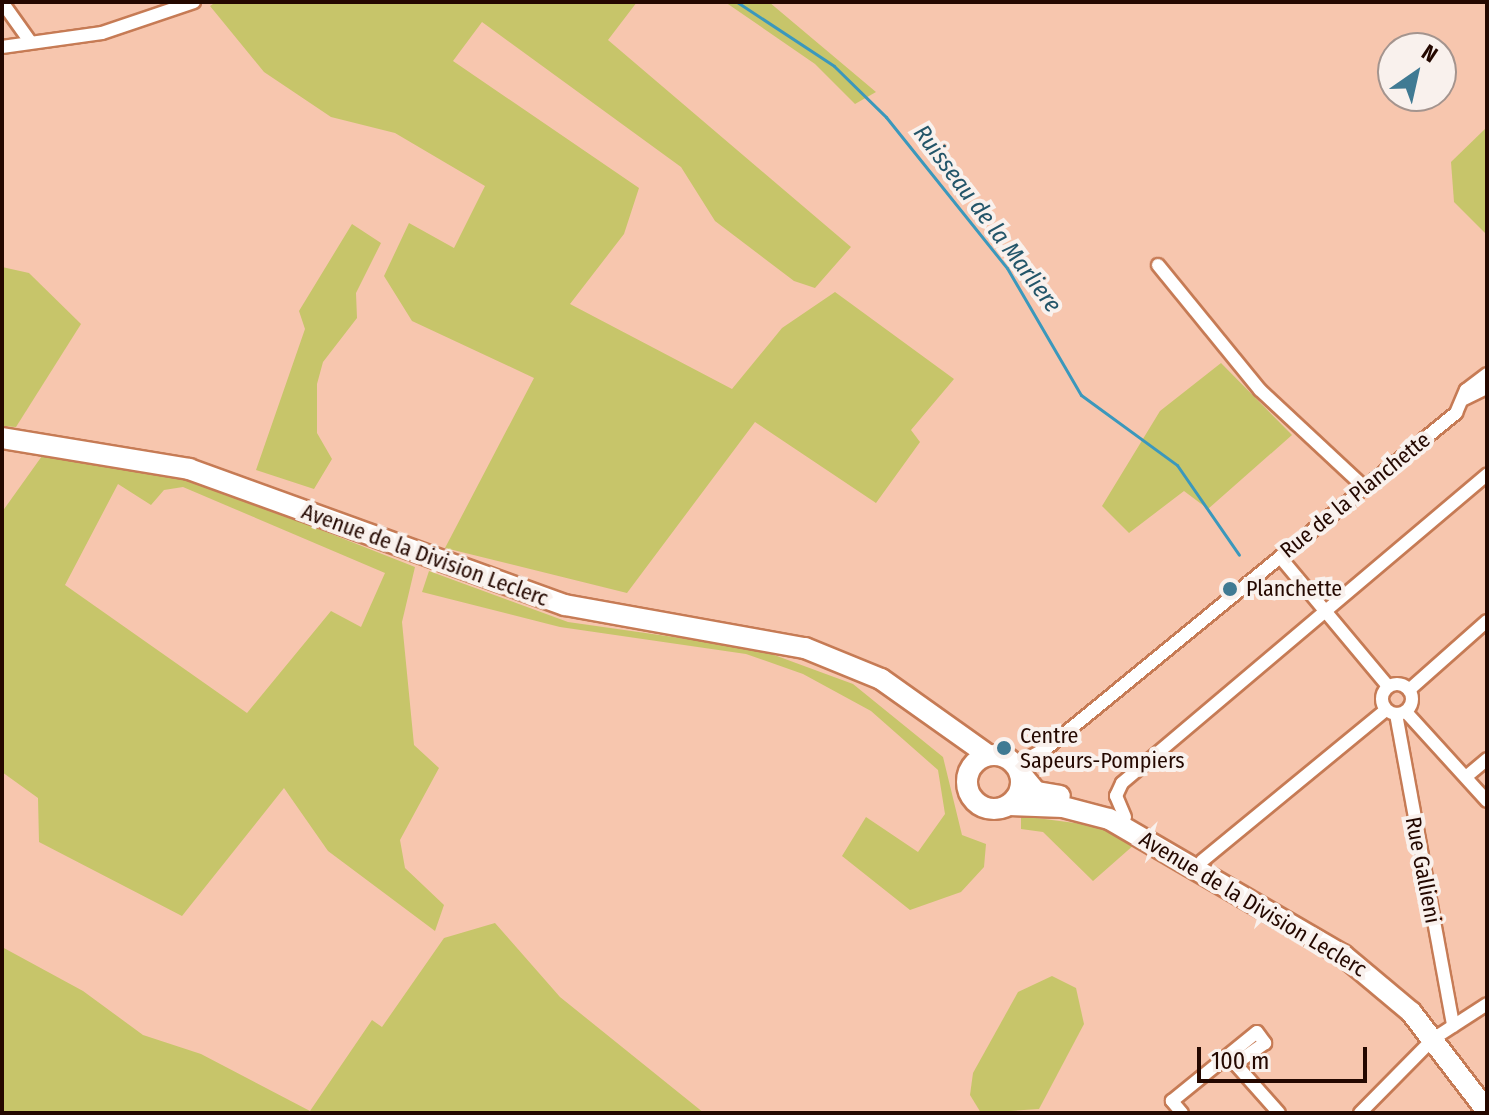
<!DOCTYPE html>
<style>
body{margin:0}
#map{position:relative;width:1489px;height:1115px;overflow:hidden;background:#f7c6ae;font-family:"Fira Sans Condensed",sans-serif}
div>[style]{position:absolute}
.green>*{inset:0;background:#c7c56a}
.stream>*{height:3px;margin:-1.5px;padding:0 1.5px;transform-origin:1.5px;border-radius:1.5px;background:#3b98bc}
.roads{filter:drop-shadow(2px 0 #c67b55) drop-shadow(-2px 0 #c67b55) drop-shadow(0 2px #c67b55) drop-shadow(0 -2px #c67b55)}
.minor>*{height:12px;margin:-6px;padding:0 6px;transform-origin:6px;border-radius:6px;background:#fff}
.minor>.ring{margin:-6px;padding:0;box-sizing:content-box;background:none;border:12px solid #fff;border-radius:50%}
.primary>*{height:20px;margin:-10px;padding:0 10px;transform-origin:10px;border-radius:10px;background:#fff}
.primary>.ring{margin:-10px;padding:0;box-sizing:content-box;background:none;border:20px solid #fff;border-radius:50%}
.dots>*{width:22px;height:22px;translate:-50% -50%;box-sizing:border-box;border:4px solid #f9f1ed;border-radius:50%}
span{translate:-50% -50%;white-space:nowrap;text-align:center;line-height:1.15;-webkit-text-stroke:8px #f9f1ed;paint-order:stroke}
.street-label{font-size:22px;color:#240800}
.poi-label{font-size:22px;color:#240800}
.left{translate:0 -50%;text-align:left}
.water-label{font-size:24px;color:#235569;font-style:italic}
.frame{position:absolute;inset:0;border:4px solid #240800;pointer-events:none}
.north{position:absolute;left:1377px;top:32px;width:80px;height:80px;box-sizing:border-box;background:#f9f1ed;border:2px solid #a4948e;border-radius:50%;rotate:34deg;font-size:22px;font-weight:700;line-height:32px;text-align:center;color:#240800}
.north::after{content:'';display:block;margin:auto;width:28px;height:36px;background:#407a93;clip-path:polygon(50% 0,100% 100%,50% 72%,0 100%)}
.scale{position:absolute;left:1197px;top:1047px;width:170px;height:36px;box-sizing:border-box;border:4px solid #240800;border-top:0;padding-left:10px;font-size:24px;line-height:28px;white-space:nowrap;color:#240800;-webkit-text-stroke:6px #f9f1ed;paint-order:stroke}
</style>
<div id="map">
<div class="green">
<div style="clip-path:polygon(216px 2px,637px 2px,608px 40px,851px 247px,815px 288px,794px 281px,715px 221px,681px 167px,482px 22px,453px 61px,639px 188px,624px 234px,570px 304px,732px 389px,782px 328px,835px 292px,954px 379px,911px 430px,920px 442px,876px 503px,755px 422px,627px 593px,445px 548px,534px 378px,412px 321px,384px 276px,409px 223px,454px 248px,485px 186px,395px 133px,331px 117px,264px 72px,210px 6px)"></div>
<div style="clip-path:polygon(725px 2px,769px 2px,876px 92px,855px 104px,815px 64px)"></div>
<div style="clip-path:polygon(1487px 127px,1487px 235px,1454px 202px,1451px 162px)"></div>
<div style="clip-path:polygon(352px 224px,381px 243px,356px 293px,357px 318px,323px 362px,317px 384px,317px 433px,332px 459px,314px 489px,256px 470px,305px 329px,299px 311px)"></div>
<div style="clip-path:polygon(2px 267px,29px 273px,81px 324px,16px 427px,2px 426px)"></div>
<div style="clip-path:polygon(1221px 363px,1292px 435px,1208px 509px,1184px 491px,1129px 533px,1102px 506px,1160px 411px)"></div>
<div style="clip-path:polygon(evenodd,42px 456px,187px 477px,415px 567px,402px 622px,414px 745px,439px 768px,400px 840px,405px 868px,444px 905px,435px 931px,328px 851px,284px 788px,182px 916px,39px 842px,38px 798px,2px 772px,2px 512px,42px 456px,118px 484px,151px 505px,164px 490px,183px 487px,385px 573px,361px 627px,331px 611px,247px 713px,65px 585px,118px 484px)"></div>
<div style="clip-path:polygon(429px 571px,568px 622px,758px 649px,853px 684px,943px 757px,962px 835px,986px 844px,984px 867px,961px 892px,910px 910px,842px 856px,866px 817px,918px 852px,945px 814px,938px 770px,871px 711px,803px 674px,746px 654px,560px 627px,422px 592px)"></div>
<div style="clip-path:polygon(1021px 816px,1106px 827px,1135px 844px,1093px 881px,1043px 832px,1021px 829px)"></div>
<div style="clip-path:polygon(495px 923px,560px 997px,704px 1113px,2px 1113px,2px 947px,83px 991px,143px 1035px,201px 1054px,310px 1111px,372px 1020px,382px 1027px,444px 938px)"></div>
<div style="clip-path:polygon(1052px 976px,1076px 988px,1084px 1024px,1039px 1109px,981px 1113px,970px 1095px,973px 1073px,1018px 992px)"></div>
</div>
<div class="stream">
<div style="left:737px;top:2px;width:116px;rotate:33.4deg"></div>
<div style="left:834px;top:66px;width:73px;rotate:44.4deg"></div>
<div style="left:886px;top:117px;width:193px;rotate:51.3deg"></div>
<div style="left:1007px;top:268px;width:147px;rotate:59.8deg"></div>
<div style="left:1081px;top:395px;width:119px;rotate:36.1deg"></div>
<div style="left:1177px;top:465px;width:109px;rotate:55.4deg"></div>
</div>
<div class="roads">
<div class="minor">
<div style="left:2px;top:2px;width:47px;rotate:54.6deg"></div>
<div style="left:2px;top:47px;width:101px;rotate:-8deg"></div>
<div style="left:102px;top:33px;width:97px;rotate:-18.6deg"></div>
<div style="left:1158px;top:265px;width:161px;rotate:50.8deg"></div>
<div style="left:1260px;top:390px;width:142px;rotate:43deg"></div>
<div style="left:1464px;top:399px;width:25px;rotate:-26deg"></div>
<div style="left:1280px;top:557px;width:168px;rotate:50.1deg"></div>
<div class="ring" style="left:1382px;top:684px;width:18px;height:18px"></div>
<div style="left:1409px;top:690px;width:104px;rotate:-41.5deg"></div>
<div style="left:1406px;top:712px;width:120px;rotate:47.7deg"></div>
<div style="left:1396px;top:714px;width:317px;rotate:79.6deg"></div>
<div style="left:1016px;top:765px;width:35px;rotate:-29deg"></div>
<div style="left:1047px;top:748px;width:529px;rotate:-39.32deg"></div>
<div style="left:1456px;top:413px;width:25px;rotate:-67deg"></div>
<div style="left:1466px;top:390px;width:26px;rotate:-37deg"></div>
<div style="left:1467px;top:776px;width:26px;rotate:-40deg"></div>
<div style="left:1125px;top:817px;width:23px;rotate:-113deg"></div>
<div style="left:1116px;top:796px;width:14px;rotate:-65deg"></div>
<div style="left:1122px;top:783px;width:478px;rotate:-40.2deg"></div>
<div style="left:1202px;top:861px;width:238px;rotate:-39.4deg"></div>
<div style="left:1231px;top:1059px;width:72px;rotate:48.4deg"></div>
<div style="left:1182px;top:1113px;width:16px;rotate:-130deg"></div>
<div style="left:1172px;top:1101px;width:109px;rotate:-39.1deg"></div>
<div style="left:1257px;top:1032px;width:14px;rotate:54deg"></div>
<div style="left:1265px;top:1043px;width:37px;rotate:145deg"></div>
<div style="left:1360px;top:1113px;width:104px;rotate:-45.4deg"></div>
<div style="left:1433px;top:1039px;width:64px;rotate:-32.9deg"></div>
</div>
<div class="primary">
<div style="left:2px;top:438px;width:190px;rotate:9.4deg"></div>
<div style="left:189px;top:469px;width:400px;rotate:19.9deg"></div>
<div style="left:565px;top:605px;width:244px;rotate:10.2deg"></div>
<div style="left:805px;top:648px;width:82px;rotate:22.2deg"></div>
<div style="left:881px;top:679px;width:131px;rotate:35.4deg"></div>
<div class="ring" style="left:967px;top:755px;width:34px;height:34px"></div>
<div style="left:1021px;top:774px;width:23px;rotate:50deg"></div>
<div style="left:1036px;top:792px;width:24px;rotate:9deg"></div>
<div style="left:1009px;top:805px;width:54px;rotate:2.1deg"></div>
<div style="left:1063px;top:807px;width:48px;rotate:14.6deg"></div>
<div style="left:1109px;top:819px;width:271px;rotate:30.2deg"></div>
<div style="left:1343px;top:955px;width:89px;rotate:40deg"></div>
<div style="left:1411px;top:1012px;width:125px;rotate:52.5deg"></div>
</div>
</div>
<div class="dots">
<div style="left:1230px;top:589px;background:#407a93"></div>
<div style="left:1004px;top:748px;background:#407a93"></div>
</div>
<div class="street-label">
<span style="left:1355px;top:495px;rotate:-39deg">Rue de la Planchette</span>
<span style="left:425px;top:555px;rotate:20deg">Avenue de la Division Leclerc</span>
<span style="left:1423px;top:870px;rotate:79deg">Rue Gallieni</span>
<span style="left:1253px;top:904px;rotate:31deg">Avenue de la Division Leclerc</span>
</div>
<div class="poi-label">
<span class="left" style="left:1246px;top:589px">Planchette</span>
<span class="left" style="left:1020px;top:748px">Centre<br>Sapeurs-Pompiers</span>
</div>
<div class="water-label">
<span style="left:987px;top:219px;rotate:53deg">Ruisseau de la Marliere</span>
</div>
<div class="frame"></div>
<div class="north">N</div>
<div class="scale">100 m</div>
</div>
